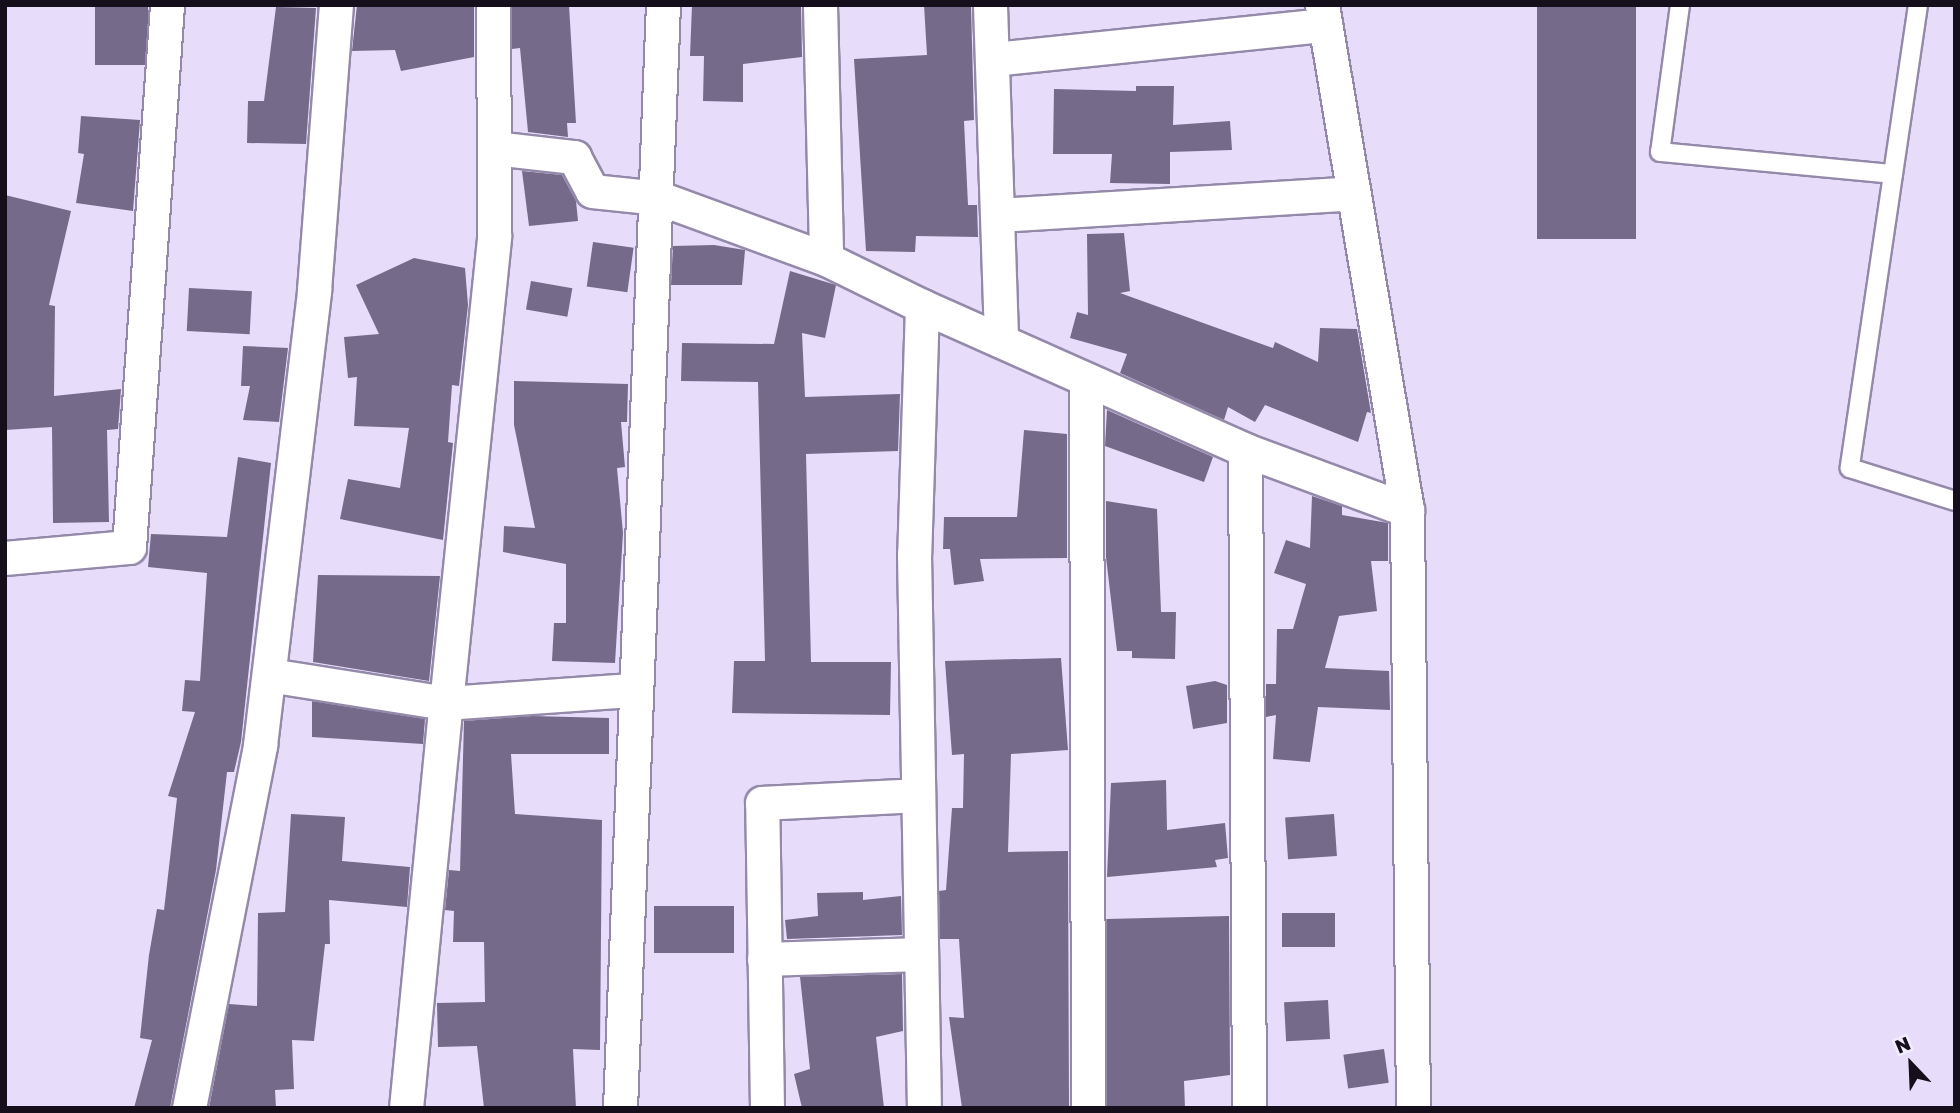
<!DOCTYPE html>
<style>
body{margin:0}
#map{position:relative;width:1960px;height:1113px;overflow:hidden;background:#e7ddfa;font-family:"Golos Text",sans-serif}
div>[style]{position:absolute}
.building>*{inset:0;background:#756a89;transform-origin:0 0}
.roads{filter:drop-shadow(2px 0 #9489a9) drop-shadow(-2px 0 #9489a9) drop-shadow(0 2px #9489a9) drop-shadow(0 -2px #9489a9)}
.lane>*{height:18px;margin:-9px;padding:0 9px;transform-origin:9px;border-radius:9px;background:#fff}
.street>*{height:33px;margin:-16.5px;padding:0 16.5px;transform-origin:16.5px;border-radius:16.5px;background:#fff}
span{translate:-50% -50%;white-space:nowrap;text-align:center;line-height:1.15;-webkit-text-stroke:7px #f2edfc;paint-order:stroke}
.frame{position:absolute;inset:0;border:7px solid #140f1b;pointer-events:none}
.north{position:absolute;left:1876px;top:1029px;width:70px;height:70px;-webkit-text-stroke:5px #f2edfc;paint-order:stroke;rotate:337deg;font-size:19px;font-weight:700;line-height:28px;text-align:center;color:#140f1b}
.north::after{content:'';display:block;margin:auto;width:24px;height:32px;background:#140f1b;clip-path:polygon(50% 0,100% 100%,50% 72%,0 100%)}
</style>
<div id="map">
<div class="building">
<div style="left:95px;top:5px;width:53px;height:60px"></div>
<div style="clip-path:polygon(357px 5px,474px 5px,474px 57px,401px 71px,395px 50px,352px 51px)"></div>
<div style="clip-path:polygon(512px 5px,569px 5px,576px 123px,567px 123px,568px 137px,528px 132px,520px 48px,512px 49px)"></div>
<div style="clip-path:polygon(692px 5px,801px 5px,802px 57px,743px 64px,743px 102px,703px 101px,704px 56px,690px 56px)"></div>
<div style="clip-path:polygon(924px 5px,971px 5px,974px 120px,964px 121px,968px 205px,977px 205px,978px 237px,916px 236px,915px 252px,866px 251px,854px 59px,927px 55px)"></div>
<div style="left:1537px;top:5px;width:99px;height:234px"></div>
<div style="clip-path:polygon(276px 7px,316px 8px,306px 144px,247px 143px,248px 101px,264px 101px)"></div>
<div style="clip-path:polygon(1136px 86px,1174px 86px,1173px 125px,1230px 121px,1232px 150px,1170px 152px,1170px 184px,1110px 183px,1112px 154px,1053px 154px,1054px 89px,1136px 91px)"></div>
<div style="clip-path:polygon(81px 116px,140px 120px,133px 211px,76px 203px,84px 154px,78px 153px)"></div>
<div style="clip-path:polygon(522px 171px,562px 175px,576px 201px,578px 221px,529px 226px)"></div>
<div style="clip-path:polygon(5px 195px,71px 211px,49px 305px,55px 306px,54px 396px,121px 389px,118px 429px,107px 430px,109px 522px,53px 523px,52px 427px,5px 430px)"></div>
<div style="clip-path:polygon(1124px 233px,1130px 291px,1120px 293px,1273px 348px,1275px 342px,1318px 362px,1320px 328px,1357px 329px,1371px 413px,1367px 412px,1358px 442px,1265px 405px,1255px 422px,1228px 407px,1224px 420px,1120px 373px,1127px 354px,1070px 338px,1077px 312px,1088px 315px,1087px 234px)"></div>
<div style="left:593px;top:242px;width:41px;height:45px;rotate:8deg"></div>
<div style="clip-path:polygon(714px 245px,745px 250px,742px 285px,671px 285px,673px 246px)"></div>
<div style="clip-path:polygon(414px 258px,465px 268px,468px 305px,459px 386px,452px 385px,448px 442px,453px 443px,443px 540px,340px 519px,348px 479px,400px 488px,409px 428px,354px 426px,357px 377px,348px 378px,344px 337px,379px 334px,356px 285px)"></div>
<div style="clip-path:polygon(790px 271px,836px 285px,825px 338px,802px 333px,805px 397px,900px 394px,898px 451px,806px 454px,811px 662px,891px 662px,890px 715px,732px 713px,734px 661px,765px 661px,758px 382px,681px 381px,682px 343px,774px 344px)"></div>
<div style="left:531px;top:281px;width:42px;height:29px;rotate:10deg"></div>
<div style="left:189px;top:288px;width:63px;height:43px;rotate:3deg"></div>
<div style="clip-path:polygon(243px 346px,288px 348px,279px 422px,243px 420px,250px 386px,241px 386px)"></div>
<div style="clip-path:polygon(514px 381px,628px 384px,627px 422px,621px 422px,625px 467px,617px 468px,623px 533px,615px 663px,552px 661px,554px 623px,566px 623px,566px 564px,503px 552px,504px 526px,535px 528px,514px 425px)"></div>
<div style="clip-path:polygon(1107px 410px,1213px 457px,1204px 482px,1105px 446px)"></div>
<div style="clip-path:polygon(1024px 430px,1067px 434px,1067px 558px,980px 559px,984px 581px,954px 585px,950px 549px,943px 549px,944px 517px,1017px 517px)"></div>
<div style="clip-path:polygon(238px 457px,271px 463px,241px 742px,234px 772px,227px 772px,216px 870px,170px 1108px,134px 1108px,152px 1040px,140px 1038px,149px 955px,157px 909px,164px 910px,177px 798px,168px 796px,195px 712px,182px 711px,185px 680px,200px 681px,207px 573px,148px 567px,151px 534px,227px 537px)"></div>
<div style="clip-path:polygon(1312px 496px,1342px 506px,1342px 515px,1388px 523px,1388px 561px,1371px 561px,1377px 611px,1339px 616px,1325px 668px,1389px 671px,1390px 710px,1318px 707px,1310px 762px,1273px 759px,1276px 715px,1266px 717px,1266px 684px,1276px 684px,1277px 629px,1293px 629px,1306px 584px,1274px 573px,1286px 540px,1310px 548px)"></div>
<div style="clip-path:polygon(1106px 501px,1157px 509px,1161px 612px,1176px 612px,1175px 659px,1132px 658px,1132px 651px,1117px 651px,1106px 557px)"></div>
<div style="clip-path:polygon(318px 575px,440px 576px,429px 681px,313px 662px)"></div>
<div style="clip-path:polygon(1061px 658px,1068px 750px,1011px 754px,1008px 852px,1068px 851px,1069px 1108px,962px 1108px,949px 1017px,964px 1018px,959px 939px,940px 939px,939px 891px,946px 890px,952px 808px,963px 808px,964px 754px,952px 755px,945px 661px)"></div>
<div style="clip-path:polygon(1215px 681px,1227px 685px,1227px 723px,1193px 729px,1186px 686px)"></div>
<div style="clip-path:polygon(312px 701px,425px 719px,423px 744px,312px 737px)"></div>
<div style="clip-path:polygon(532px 716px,609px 718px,609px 754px,511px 754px,515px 814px,602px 820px,600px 1050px,573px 1049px,576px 1108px,484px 1108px,477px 1046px,438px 1047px,437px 1003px,485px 1002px,484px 942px,453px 942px,454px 911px,445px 910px,449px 870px,460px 871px,464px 721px)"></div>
<div style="clip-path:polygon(1166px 780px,1167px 830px,1225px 823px,1228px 858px,1215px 860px,1217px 867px,1107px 877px,1111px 783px)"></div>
<div style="clip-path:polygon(291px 814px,345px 817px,342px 861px,410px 867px,407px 907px,329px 900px,330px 944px,325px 944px,314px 1041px,292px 1040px,294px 1089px,275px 1090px,276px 1108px,209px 1108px,229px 1004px,257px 1006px,258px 913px,285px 912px)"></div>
<div style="left:1334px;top:814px;width:42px;height:49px;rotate:86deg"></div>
<div style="clip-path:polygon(863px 892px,863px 900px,901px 896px,902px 935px,787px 939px,785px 920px,818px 916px,817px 893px)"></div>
<div style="left:734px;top:906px;width:47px;height:80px;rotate:90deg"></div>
<div style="left:1335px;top:913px;width:34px;height:53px;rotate:90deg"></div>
<div style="clip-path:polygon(1229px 916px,1230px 1075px,1184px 1081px,1185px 1108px,1107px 1108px,1107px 919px)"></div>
<div style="clip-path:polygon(902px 974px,903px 1031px,876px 1037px,884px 1108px,802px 1108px,794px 1074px,810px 1069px,800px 977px)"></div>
<div style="left:1328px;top:1000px;width:39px;height:44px;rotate:87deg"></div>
<div style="left:1384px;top:1049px;width:34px;height:41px;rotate:82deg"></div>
</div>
<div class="roads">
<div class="lane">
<div style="left:1680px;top:5px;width:148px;rotate:97.7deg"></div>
<div style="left:1660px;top:152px;width:234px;rotate:5.4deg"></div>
<div style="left:1918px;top:5px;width:468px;rotate:98.4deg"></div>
<div style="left:1850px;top:468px;width:110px;rotate:17.4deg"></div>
</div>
<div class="street">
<div style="left:820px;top:5px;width:254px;rotate:88.6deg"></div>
<div style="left:826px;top:259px;width:107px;rotate:26.1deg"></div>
<div style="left:922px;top:306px;width:248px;rotate:91.8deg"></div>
<div style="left:914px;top:554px;width:554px;rotate:88.97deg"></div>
<div style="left:990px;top:5px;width:336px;rotate:88.1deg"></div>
<div style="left:1322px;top:5px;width:512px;rotate:80.45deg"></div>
<div style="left:994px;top:59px;width:333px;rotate:-5.9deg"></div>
<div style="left:494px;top:148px;width:81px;rotate:6.4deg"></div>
<div style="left:574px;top:157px;width:38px;rotate:62deg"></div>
<div style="left:592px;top:191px;width:67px;rotate:6deg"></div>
<div style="left:659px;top:198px;width:178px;rotate:20.1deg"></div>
<div style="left:998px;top:215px;width:356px;rotate:-3.5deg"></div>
<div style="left:922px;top:306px;width:354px;rotate:24deg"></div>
<div style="left:1245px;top:450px;width:173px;rotate:20.3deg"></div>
<div style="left:1407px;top:510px;width:598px;rotate:89.43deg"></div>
<div style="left:1086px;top:380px;width:728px;rotate:89.84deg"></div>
<div style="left:1245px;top:450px;width:658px;rotate:89.65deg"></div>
<div style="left:5px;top:558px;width:124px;rotate:-5.1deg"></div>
<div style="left:129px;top:547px;width:543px;rotate:-85.99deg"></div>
<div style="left:269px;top:675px;width:179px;rotate:9deg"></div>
<div style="left:446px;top:703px;width:469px;rotate:-84.1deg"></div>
<div style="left:494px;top:236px;width:231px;rotate:-90.2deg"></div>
<div style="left:764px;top:959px;width:157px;rotate:-1.8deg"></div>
<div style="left:189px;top:1108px;width:370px;rotate:-78.9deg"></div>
<div style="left:260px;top:745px;width:458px;rotate:-83.2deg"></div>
<div style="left:314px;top:290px;width:286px;rotate:-85.6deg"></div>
<div style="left:406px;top:1108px;width:407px;rotate:-84.4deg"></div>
<div style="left:446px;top:703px;width:187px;rotate:-4deg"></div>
<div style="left:620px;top:1108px;width:1104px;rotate:-87.77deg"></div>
<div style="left:767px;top:1108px;width:305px;rotate:-90.9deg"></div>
<div style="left:762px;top:803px;width:156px;rotate:-2.9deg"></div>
</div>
</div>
<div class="frame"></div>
<div class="north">N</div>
</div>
